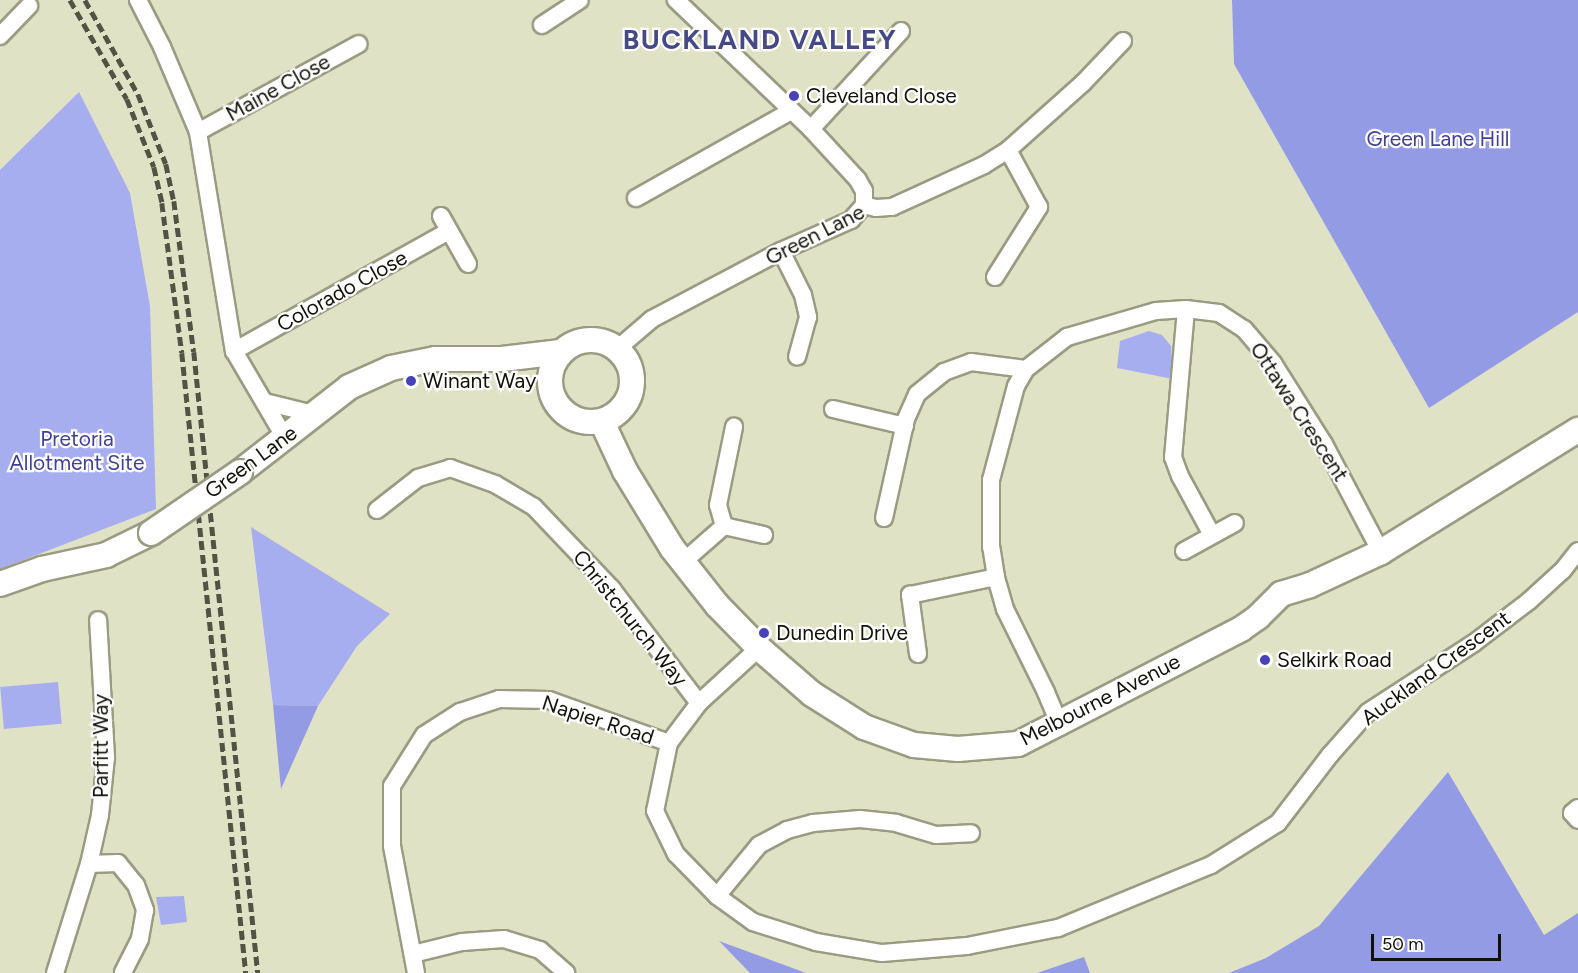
<!DOCTYPE html>
<style>
body{margin:0}
#map{position:relative;width:1578px;height:973px;overflow:hidden;background:#e0e2c6;font-family:Figtree,sans-serif}
div>[style]{position:absolute}
.green>*{inset:0;background:#a7aef0;transform-origin:0 0}
.forest>*{inset:0;background:#949be5}
.roads{filter:drop-shadow(2px 0 #9a9b82) drop-shadow(-2px 0 #9a9b82) drop-shadow(0 2px #9a9b82) drop-shadow(0 -2px #9a9b82)}
.street>*{height:16px;margin:-8px;padding:0 8px;transform-origin:8px;border-radius:8px;background:#fff}
.secondary>*{height:24px;margin:-12px;padding:0 12px;transform-origin:12px;border-radius:12px;background:#fff}
.secondary>.ring{margin:-12px;padding:0;box-sizing:content-box;background:none;border:24px solid #fff;border-radius:50%}
.rail>*{height:4.5px;margin-top:-2.25px;transform-origin:0;background:repeating-linear-gradient(90deg,#525344 0 9px,transparent 0 13.5px)}
.bridges{filter:drop-shadow(2px 0 #9a9b82) drop-shadow(-2px 0 #9a9b82) drop-shadow(0 2px #9a9b82) drop-shadow(0 -2px #9a9b82)}
.secondary-bridge>*{height:24px;margin:-12px;padding:0 12px;transform-origin:12px;border-radius:12px;background:#fff}
.dots>*{width:16px;height:16px;translate:-50% -50%;box-sizing:border-box;border:3px solid #fff;border-radius:50%}
span{translate:-50% -50%;white-space:nowrap;text-align:center;line-height:1.15;-webkit-text-stroke:4.5px #fff;paint-order:stroke}
.street-label{font-size:21px;color:#121209}
.poi-label{font-size:21px;color:#121209}
.left{translate:0 -50%;text-align:left}
.park-label{font-size:21px;color:#404096}
.district-label{font-size:27px;color:#454986;font-weight:700;letter-spacing:1.5px}
.scale{position:absolute;left:1371px;top:934px;width:130px;height:27px;box-sizing:border-box;border:3px solid #121209;border-top:0;padding-left:8px;font-size:18px;line-height:21px;white-space:nowrap;color:#121209;-webkit-text-stroke:4px #fff;paint-order:stroke}
</style>
<div id="map">
<div class="green">
<div style="clip-path:polygon(79px 92px,130px 193px,150px 306px,156px 509px,0 569px,0 170px)"></div>
<div style="clip-path:polygon(1149px 331px,1162px 335px,1171px 346px,1173px 379px,1117px 368px,1120px 341px)"></div>
<div style="clip-path:polygon(251px 527px,390px 614px,357px 646px,318px 706px,273px 705px)"></div>
<div style="left:58px;top:682px;width:42px;height:58px;rotate:85deg"></div>
<div style="clip-path:polygon(184px 896px,187px 922px,161px 925px,156px 897px)"></div>
</div>
<div class="forest">
<div style="clip-path:polygon(1232px 0,1578px 0,1578px 312px,1429px 408px,1234px 64px)"></div>
<div style="clip-path:polygon(273px 705px,318px 706px,281px 789px)"></div>
<div style="clip-path:polygon(1448px 772px,1544px 935px,1578px 913px,1578px 973px,1229px 973px,1266px 958px,1319px 926px)"></div>
<div style="clip-path:polygon(719px 941px,806px 973px,750px 973px)"></div>
<div style="clip-path:polygon(1084px 957px,1090px 973px,1037px 973px)"></div>
</div>
<div class="roads">
<div class="street">
<div style="left:138px;top:0;width:53px;rotate:62.9deg"></div>
<div style="left:162px;top:47px;width:92px;rotate:67deg"></div>
<div style="left:198px;top:132px;width:222px;rotate:80.7deg"></div>
<div style="left:234px;top:351px;width:101px;rotate:59.6deg"></div>
<div style="left:542px;top:25px;width:45px;rotate:-33.3deg"></div>
<div style="left:0;top:36px;width:42px;rotate:-46deg"></div>
<div style="left:811px;top:129px;width:133px;rotate:-47.4deg"></div>
<div style="left:198px;top:132px;width:183px;rotate:-28.7deg"></div>
<div style="left:636px;top:198px;width:178px;rotate:-29.3deg"></div>
<div style="left:864px;top:205px;width:12px;rotate:14deg"></div>
<div style="left:876px;top:208px;width:16px;rotate:-4deg"></div>
<div style="left:892px;top:207px;width:101px;rotate:-24.5deg"></div>
<div style="left:984px;top:165px;width:28px;rotate:-32deg"></div>
<div style="left:1008px;top:150px;width:101px;rotate:-41.8deg"></div>
<div style="left:1083px;top:83px;width:58px;rotate:-46.4deg"></div>
<div style="left:441px;top:216px;width:55px;rotate:60.6deg"></div>
<div style="left:781px;top:251px;width:49px;rotate:63.4deg"></div>
<div style="left:803px;top:295px;width:23px;rotate:77deg"></div>
<div style="left:808px;top:317px;width:41px;rotate:105.4deg"></div>
<div style="left:995px;top:277px;width:83px;rotate:-57.8deg"></div>
<div style="left:1039px;top:207px;width:65px;rotate:-118.5deg"></div>
<div style="left:1186px;top:309px;width:149px;rotate:95deg"></div>
<div style="left:1173px;top:457px;width:20px;rotate:70deg"></div>
<div style="left:1180px;top:476px;width:67px;rotate:61.5deg"></div>
<div style="left:617px;top:349px;width:46px;rotate:-40.6deg"></div>
<div style="left:652px;top:319px;width:146px;rotate:-27.8deg"></div>
<div style="left:781px;top:251px;width:77px;rotate:-23.9deg"></div>
<div style="left:851px;top:220px;width:20px;rotate:-49deg"></div>
<div style="left:864px;top:205px;width:14px;rotate:-90deg"></div>
<div style="left:864px;top:191px;width:13px;rotate:-119deg"></div>
<div style="left:858px;top:180px;width:69px;rotate:-132.7deg"></div>
<div style="left:811px;top:129px;width:187px;rotate:-136.3deg"></div>
<div style="left:234px;top:351px;width:246px;rotate:-29.2deg"></div>
<div style="left:265px;top:402px;width:50px;rotate:13.8deg"></div>
<div style="left:833px;top:409px;width:74px;rotate:13.3deg"></div>
<div style="left:377px;top:510px;width:52px;rotate:-38deg"></div>
<div style="left:418px;top:478px;width:34px;rotate:-17deg"></div>
<div style="left:450px;top:468px;width:48px;rotate:19.6deg"></div>
<div style="left:495px;top:484px;width:45px;rotate:30.5deg"></div>
<div style="left:534px;top:507px;width:113px;rotate:46.4deg"></div>
<div style="left:612px;top:589px;width:143px;rotate:52.7deg"></div>
<div style="left:884px;top:518px;width:101px;rotate:-77.5deg"></div>
<div style="left:906px;top:419px;width:27px;rotate:-66deg"></div>
<div style="left:917px;top:394px;width:35px;rotate:-39deg"></div>
<div style="left:944px;top:372px;width:29px;rotate:-20deg"></div>
<div style="left:971px;top:362px;width:55px;rotate:7.3deg"></div>
<div style="left:724px;top:526px;width:41px;rotate:12.7deg"></div>
<div style="left:1184px;top:551px;width:58px;rotate:-28.8deg"></div>
<div style="left:683px;top:562px;width:55px;rotate:-41.3deg"></div>
<div style="left:724px;top:526px;width:22px;rotate:-106deg"></div>
<div style="left:718px;top:505px;width:80px;rotate:-78.4deg"></div>
<div style="left:759px;top:648px;width:81px;rotate:137.5deg"></div>
<div style="left:699px;top:703px;width:50px;rotate:126.9deg"></div>
<div style="left:669px;top:743px;width:69px;rotate:101.6deg"></div>
<div style="left:655px;top:811px;width:48px;rotate:64deg"></div>
<div style="left:676px;top:854px;width:59px;rotate:45.7deg"></div>
<div style="left:717px;top:896px;width:44px;rotate:35.8deg"></div>
<div style="left:753px;top:922px;width:66px;rotate:17.6deg"></div>
<div style="left:816px;top:942px;width:67px;rotate:9.5deg"></div>
<div style="left:882px;top:953px;width:85px;rotate:-4.7deg"></div>
<div style="left:967px;top:946px;width:93px;rotate:-11.2deg"></div>
<div style="left:1058px;top:928px;width:165px;rotate:-22.4deg"></div>
<div style="left:1211px;top:865px;width:79px;rotate:-32.1deg"></div>
<div style="left:1278px;top:823px;width:86px;rotate:-52.6deg"></div>
<div style="left:1330px;top:755px;width:57px;rotate:-48.5deg"></div>
<div style="left:1368px;top:712px;width:126px;rotate:-33.1deg"></div>
<div style="left:1474px;top:643px;width:69px;rotate:-37.4deg"></div>
<div style="left:1529px;top:601px;width:46px;rotate:-42.4deg"></div>
<div style="left:1563px;top:570px;width:24px;rotate:-52deg"></div>
<div style="left:918px;top:654px;width:60px;rotate:-97.7deg"></div>
<div style="left:910px;top:595px;width:88px;rotate:-11.8deg"></div>
<div style="left:1059px;top:723px;width:34px;rotate:-113deg"></div>
<div style="left:1046px;top:692px;width:93px;rotate:-116.3deg"></div>
<div style="left:1005px;top:609px;width:33px;rotate:-106deg"></div>
<div style="left:996px;top:577px;width:30px;rotate:-99deg"></div>
<div style="left:991px;top:547px;width:67px;rotate:-90deg"></div>
<div style="left:991px;top:480px;width:97px;rotate:-75.1deg"></div>
<div style="left:1016px;top:386px;width:20px;rotate:-60deg"></div>
<div style="left:1026px;top:369px;width:52px;rotate:-38deg"></div>
<div style="left:1067px;top:337px;width:93px;rotate:-16.3deg"></div>
<div style="left:1156px;top:311px;width:30px;rotate:-4deg"></div>
<div style="left:1186px;top:309px;width:33px;rotate:7deg"></div>
<div style="left:1219px;top:313px;width:30px;rotate:33deg"></div>
<div style="left:1244px;top:329px;width:45px;rotate:49.5deg"></div>
<div style="left:1273px;top:363px;width:96px;rotate:57.8deg"></div>
<div style="left:1324px;top:444px;width:122px;rotate:62.2deg"></div>
<div style="left:1578px;top:808px;width:8px;rotate:140deg"></div>
<div style="left:1572px;top:813px;width:9px;rotate:49deg"></div>
<div style="left:89px;top:864px;width:29px;rotate:-2deg"></div>
<div style="left:118px;top:863px;width:28px;rotate:51deg"></div>
<div style="left:136px;top:885px;width:27px;rotate:70deg"></div>
<div style="left:145px;top:910px;width:29px;rotate:100deg"></div>
<div style="left:140px;top:939px;width:38px;rotate:117deg"></div>
<div style="left:717px;top:896px;width:66px;rotate:-50.5deg"></div>
<div style="left:759px;top:845px;width:32px;rotate:-28deg"></div>
<div style="left:787px;top:830px;width:27px;rotate:-15deg"></div>
<div style="left:813px;top:823px;width:47px;rotate:-4.9deg"></div>
<div style="left:860px;top:819px;width:36px;rotate:6deg"></div>
<div style="left:896px;top:823px;width:42px;rotate:16.7deg"></div>
<div style="left:936px;top:835px;width:35px;rotate:-3deg"></div>
<div style="left:413px;top:954px;width:50px;rotate:-13.8deg"></div>
<div style="left:462px;top:942px;width:42px;rotate:-4.1deg"></div>
<div style="left:504px;top:939px;width:38px;rotate:17deg"></div>
<div style="left:540px;top:950px;width:35px;rotate:41deg"></div>
<div style="left:55px;top:973px;width:114px;rotate:-72.7deg"></div>
<div style="left:89px;top:864px;width:50px;rotate:-77.3deg"></div>
<div style="left:100px;top:815px;width:58px;rotate:-84.1deg"></div>
<div style="left:106px;top:757px;width:137px;rotate:-93.3deg"></div>
<div style="left:416px;top:973px;width:129px;rotate:-100.7deg"></div>
<div style="left:392px;top:846px;width:60px;rotate:-90deg"></div>
<div style="left:392px;top:786px;width:60px;rotate:-57.9deg"></div>
<div style="left:424px;top:735px;width:43px;rotate:-32.6deg"></div>
<div style="left:460px;top:712px;width:41px;rotate:-18.4deg"></div>
<div style="left:499px;top:699px;width:50px;rotate:1.1deg"></div>
<div style="left:549px;top:700px;width:127px;rotate:19.7deg"></div>
</div>
<div class="secondary">
<div class="ring" style="left:550px;top:340px;width:58px;height:58px"></div>
<div style="left:602px;top:422px;width:54px;rotate:64.9deg"></div>
<div style="left:625px;top:471px;width:90px;rotate:58.6deg"></div>
<div style="left:672px;top:548px;width:73px;rotate:51.7deg"></div>
<div style="left:717px;top:605px;width:60px;rotate:45.7deg"></div>
<div style="left:759px;top:648px;width:70px;rotate:41deg"></div>
<div style="left:812px;top:694px;width:62px;rotate:32.4deg"></div>
<div style="left:864px;top:727px;width:53px;rotate:19.8deg"></div>
<div style="left:914px;top:745px;width:44px;rotate:5.2deg"></div>
<div style="left:958px;top:749px;width:60px;rotate:-4.8deg"></div>
<div style="left:1018px;top:744px;width:46px;rotate:-27.1deg"></div>
<div style="left:1059px;top:723px;width:205px;rotate:-27.3deg"></div>
<div style="left:1241px;top:629px;width:21px;rotate:-35deg"></div>
<div style="left:1258px;top:617px;width:33px;rotate:-45deg"></div>
<div style="left:1281px;top:594px;width:30px;rotate:-17deg"></div>
<div style="left:1310px;top:585px;width:78px;rotate:-24.9deg"></div>
<div style="left:1381px;top:552px;width:232px;rotate:-31.8deg"></div>
<div style="left:240px;top:472px;width:138px;rotate:-37.9deg"></div>
<div style="left:349px;top:387px;width:46px;rotate:-24.3deg"></div>
<div style="left:391px;top:368px;width:45px;rotate:-11.6deg"></div>
<div style="left:435px;top:359px;width:67px"></div>
<div style="left:502px;top:359px;width:59px;rotate:-6.8deg"></div>
<div style="left:0;top:584px;width:45px;rotate:-19.7deg"></div>
<div style="left:42px;top:569px;width:66px;rotate:-12.3deg"></div>
<div style="left:106px;top:555px;width:50px;rotate:-26.1deg"></div>
</div>
</div>
<div class="rail">
<div style="left:70px;top:0;width:114px;rotate:60.1deg"></div>
<div style="left:127px;top:99px;width:73px;rotate:68.3deg"></div>
<div style="left:154px;top:167px;width:37px;rotate:77deg"></div>
<div style="left:162px;top:203px;width:151px;rotate:82.4deg"></div>
<div style="left:182px;top:353px;width:623px;rotate:84.11deg"></div>
<div style="left:85px;top:0;width:108px;rotate:60.6deg"></div>
<div style="left:138px;top:94px;width:75px;rotate:68.2deg"></div>
<div style="left:166px;top:164px;width:38px;rotate:78deg"></div>
<div style="left:174px;top:201px;width:152px;rotate:82.5deg"></div>
<div style="left:194px;top:352px;width:624px;rotate:84.12deg"></div>
</div>
<div class="bridges">
<div class="secondary-bridge">
<div style="left:151px;top:533px;width:108px;rotate:-34.4deg"></div>
</div>
</div>
<div class="dots">
<div style="left:794px;top:96px;background:#4842b8"></div>
<div style="left:411px;top:381px;background:#4842b8"></div>
<div style="left:764px;top:633px;background:#4842b8"></div>
<div style="left:1265px;top:660px;background:#4842b8"></div>
</div>
<div class="street-label">
<span style="left:278px;top:88px;rotate:-29deg">Maine Close</span>
<span style="left:815px;top:235px;rotate:-27deg">Green Lane</span>
<span style="left:342px;top:291px;rotate:-29deg">Colorado Close</span>
<span style="left:1299px;top:412px;rotate:57deg">Ottawa Crescent</span>
<span style="left:251px;top:462px;rotate:-36deg">Green Lane</span>
<span style="left:630px;top:618px;rotate:51deg">Christchurch Way</span>
<span style="left:1436px;top:668px;rotate:-36deg">Auckland Crescent</span>
<span style="left:1100px;top:700px;rotate:-27deg">Melbourne Avenue</span>
<span style="left:598px;top:720px;rotate:18deg">Napier Road</span>
<span style="left:101px;top:746px;rotate:-90deg">Parfitt Way</span>
</div>
<div class="poi-label">
<span class="left" style="left:806px;top:96px">Cleveland Close</span>
<span class="left" style="left:423px;top:381px">Winant Way</span>
<span class="left" style="left:776px;top:633px">Dunedin Drive</span>
<span class="left" style="left:1277px;top:660px">Selkirk Road</span>
</div>
<div class="park-label">
<span style="left:1438px;top:139px">Green Lane Hill</span>
<span style="left:77px;top:451px">Pretoria<br>Allotment Site</span>
</div>
<div class="district-label">
<span style="left:760px;top:40px">BUCKLAND VALLEY</span>
</div>
<div class="scale">50 m</div>
</div>
